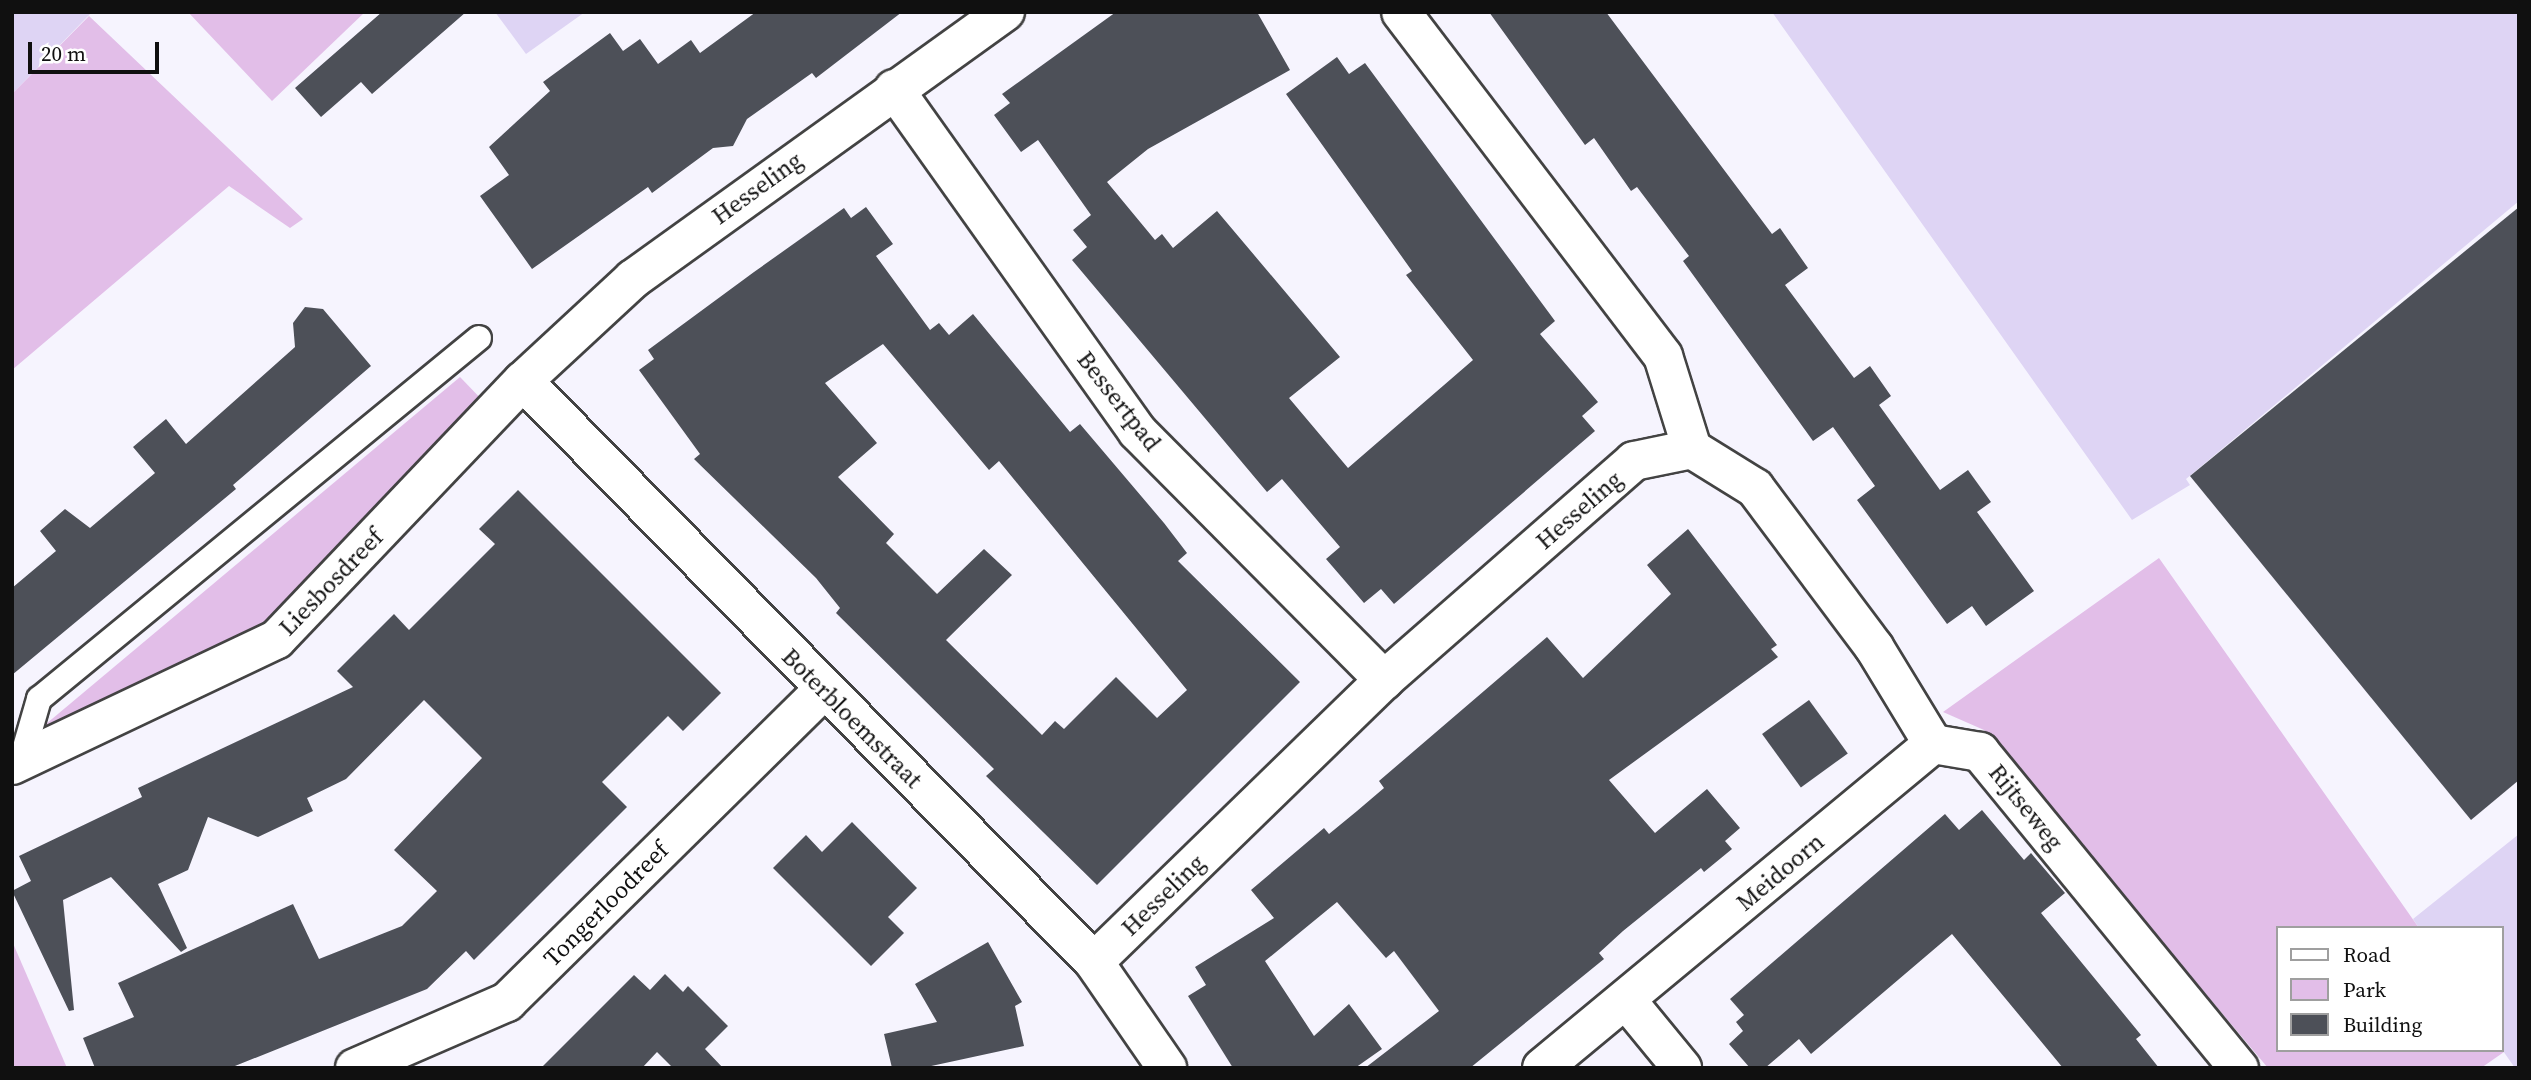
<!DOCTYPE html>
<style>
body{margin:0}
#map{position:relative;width:2531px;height:1080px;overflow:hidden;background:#f6f4fe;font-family:"Source Serif 4",serif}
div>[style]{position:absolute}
.farmland>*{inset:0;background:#ded4f4}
.green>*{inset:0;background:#e2bee8}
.building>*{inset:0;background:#4d5058;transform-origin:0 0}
.roads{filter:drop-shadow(2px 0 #434343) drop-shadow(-2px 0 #434343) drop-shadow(0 2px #434343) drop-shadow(0 -2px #434343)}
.service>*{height:24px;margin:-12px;padding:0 12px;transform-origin:12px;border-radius:12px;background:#fff}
.minor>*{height:38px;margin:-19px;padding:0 19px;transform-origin:19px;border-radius:19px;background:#fff}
span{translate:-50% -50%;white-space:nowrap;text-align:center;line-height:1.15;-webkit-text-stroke:7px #fff;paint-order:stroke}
.street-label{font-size:24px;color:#101010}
.frame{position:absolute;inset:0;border:14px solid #101010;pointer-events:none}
.legend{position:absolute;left:2276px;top:926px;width:228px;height:126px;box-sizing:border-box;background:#fff;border:2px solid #9f9f9f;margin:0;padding:9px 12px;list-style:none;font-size:21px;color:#101010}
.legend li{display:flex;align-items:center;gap:14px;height:35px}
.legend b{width:35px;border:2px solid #9f9f9f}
.scale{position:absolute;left:28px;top:42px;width:131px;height:32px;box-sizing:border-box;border:4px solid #101010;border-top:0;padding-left:9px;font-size:21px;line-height:24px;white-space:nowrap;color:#101010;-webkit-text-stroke:5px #fff;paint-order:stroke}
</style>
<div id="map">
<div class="farmland">
<div style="clip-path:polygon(12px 12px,92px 12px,12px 94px)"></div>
<div style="clip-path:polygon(495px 12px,585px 12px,526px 54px)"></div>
<div style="clip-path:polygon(1772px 12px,2519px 12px,2519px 201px,2186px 479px,2190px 485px,2132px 520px)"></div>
<div style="clip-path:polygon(2519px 834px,2519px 1068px,2515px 1068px,2501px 1048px,2501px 928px,2419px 928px,2413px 919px)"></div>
</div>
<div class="green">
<div style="clip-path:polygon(188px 12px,365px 12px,272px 101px)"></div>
<div style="clip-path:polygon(89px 16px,303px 219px,290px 228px,229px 186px,12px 370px,12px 94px)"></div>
<div style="clip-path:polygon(460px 377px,487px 405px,242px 645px,44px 731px,46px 724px)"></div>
<div style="clip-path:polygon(2159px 558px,2419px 928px,2277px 928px,2277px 1050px,2501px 1048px,2504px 1052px,2481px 1068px,2268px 1068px,1984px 730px,1943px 712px)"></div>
<div style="clip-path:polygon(12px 941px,67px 1068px,12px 1068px)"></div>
</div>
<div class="building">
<div style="clip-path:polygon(382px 12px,466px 12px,372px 94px,361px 82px,321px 117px,295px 88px)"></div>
<div style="clip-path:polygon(756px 12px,902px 12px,816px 78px,812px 73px,747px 119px,733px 146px,713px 148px,652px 193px,648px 187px,532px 269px,480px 196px,509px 175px,489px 147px,550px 91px,543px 82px,610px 33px,623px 51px,640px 39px,658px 64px,691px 40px,700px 53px)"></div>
<div style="clip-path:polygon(1116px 12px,1257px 12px,1290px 70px,1148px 149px,1107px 182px,1155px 240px,1162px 234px,1173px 248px,1217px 211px,1303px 313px,1340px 357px,1289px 398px,1348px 468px,1473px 360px,1406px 275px,1412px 271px,1286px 94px,1337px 57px,1349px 74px,1365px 63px,1555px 321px,1540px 334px,1598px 402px,1582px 416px,1595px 431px,1394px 604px,1381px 589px,1364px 603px,1326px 559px,1340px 547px,1282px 479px,1267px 492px,1072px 260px,1087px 247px,1073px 230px,1091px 215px,1038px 140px,1021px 152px,994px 115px,1010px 103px,1002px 94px)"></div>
<div style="clip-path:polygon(1489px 12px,1606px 12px,1772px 234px,1780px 228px,1808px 268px,1785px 285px,1854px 378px,1870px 366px,1891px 396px,1879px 405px,1940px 490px,1968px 470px,1991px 502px,1977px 512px,2034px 591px,1986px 626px,1972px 606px,1947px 624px,1857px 500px,1875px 486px,1833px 427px,1813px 441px,1683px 261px,1689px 256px,1637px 187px,1631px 191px,1594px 138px,1585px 145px)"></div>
<div style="clip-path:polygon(evenodd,866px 207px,893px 244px,876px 256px,930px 330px,939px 323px,949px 335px,973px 314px,1070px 432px,1080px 424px,1164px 523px,1187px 553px,1178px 561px,1300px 682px,1097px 885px,986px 776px,994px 769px,836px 613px,840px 608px,816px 578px,694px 459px,700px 454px,639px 370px,654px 359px,648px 350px,754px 272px,844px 208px,851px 218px,866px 207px,883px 344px,989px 470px,999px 461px,1187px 690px,1157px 718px,1116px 677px,1064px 729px,1055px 721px,1042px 735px,946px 640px,1012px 575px,984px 549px,937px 594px,886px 543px,894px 534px,838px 477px,877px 443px,825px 383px,883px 344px)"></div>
<div style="clip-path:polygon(2519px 207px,2519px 780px,2471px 820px,2190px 476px)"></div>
<div style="clip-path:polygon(305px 307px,323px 309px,371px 366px,233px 485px,236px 489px,12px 675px,12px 588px,56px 551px,40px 531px,65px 509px,90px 528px,155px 473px,133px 447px,166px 419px,186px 444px,295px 347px,293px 323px)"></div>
<div style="clip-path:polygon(518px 490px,721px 693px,683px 731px,668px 716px,602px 782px,627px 807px,474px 960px,466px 951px,427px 989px,230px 1068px,95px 1068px,83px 1038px,134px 1017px,118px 983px,293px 904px,319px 959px,402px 926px,437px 891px,394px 850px,482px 758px,424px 700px,346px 779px,307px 798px,313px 811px,258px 837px,208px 817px,188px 870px,158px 884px,187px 948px,181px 952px,111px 877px,63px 900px,74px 1010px,69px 1011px,12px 891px,31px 881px,19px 856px,142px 797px,138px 788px,353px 687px,337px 671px,394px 614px,409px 630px,495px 544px,479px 529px)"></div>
<div style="clip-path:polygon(1688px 529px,1777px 645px,1771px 649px,1778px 657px,1609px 780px,1655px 833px,1707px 789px,1740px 828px,1725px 841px,1732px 849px,1704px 872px,1701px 868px,1623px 931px,1599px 953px,1604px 959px,1470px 1068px,1365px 1068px,1439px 1011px,1394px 951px,1386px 958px,1337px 902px,1265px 961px,1314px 1036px,1349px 1004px,1382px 1049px,1355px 1068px,1233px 1068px,1188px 996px,1206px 985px,1195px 967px,1274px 918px,1251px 890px,1324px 828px,1329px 834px,1357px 811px,1384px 788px,1379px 781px,1547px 637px,1583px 678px,1671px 594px,1647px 565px)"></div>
<div style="left:1809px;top:700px;width:66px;height:58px;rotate:54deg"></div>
<div style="clip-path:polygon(1982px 810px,2024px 860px,2031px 853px,2065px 893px,2041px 913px,2141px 1035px,2136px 1039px,2159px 1068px,2063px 1068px,1952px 934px,1811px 1054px,1799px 1039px,1765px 1068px,1750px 1068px,1729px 1044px,1743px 1031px,1736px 1022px,1744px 1015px,1730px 999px,1945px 814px,1959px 830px)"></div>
<div style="clip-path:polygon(852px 822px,917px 888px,888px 917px,904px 933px,871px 966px,773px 868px,806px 835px,822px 852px)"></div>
<div style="clip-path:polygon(988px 942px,1022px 1002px,1015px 1006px,1024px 1046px,922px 1068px,892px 1068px,884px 1034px,937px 1022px,915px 984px)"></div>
<div style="clip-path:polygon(665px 974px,683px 992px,688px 986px,728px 1026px,705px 1049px,723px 1068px,673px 1068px,657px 1052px,642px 1068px,541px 1068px,634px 975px,650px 990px)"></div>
</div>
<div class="roads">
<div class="service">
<div style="left:21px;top:761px;width:65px;rotate:-73.8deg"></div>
<div style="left:39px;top:699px;width:569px;rotate:-39.37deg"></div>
</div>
<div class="minor">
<div style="left:894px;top:89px;width:420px;rotate:54.6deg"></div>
<div style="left:1137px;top:431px;width:351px;rotate:45.2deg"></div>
<div style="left:523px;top:381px;width:815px;rotate:45.5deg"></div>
<div style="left:1094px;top:962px;width:129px;rotate:55.4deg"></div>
<div style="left:1692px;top:449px;width:74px;rotate:31.8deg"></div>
<div style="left:1755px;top:488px;width:199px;rotate:53.2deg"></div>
<div style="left:1874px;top:647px;width:114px;rotate:58.7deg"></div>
<div style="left:1933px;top:744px;width:48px;rotate:9.7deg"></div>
<div style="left:1980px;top:752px;width:409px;rotate:50.7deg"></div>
<div style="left:12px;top:765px;width:293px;rotate:-25.4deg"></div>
<div style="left:277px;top:639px;width:356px;rotate:-46.4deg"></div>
<div style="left:523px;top:381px;width:150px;rotate:-42.8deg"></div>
<div style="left:633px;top:279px;width:458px;rotate:-35.7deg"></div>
<div style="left:1094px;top:962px;width:405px;rotate:-44.2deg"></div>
<div style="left:1384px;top:680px;width:332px;rotate:-41.2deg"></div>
<div style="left:1634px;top:461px;width:59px;rotate:-11.7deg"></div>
<div style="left:1692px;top:449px;width:97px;rotate:-107.3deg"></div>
<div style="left:1663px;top:356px;width:432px;rotate:-127.3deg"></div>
<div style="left:1627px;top:1001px;width:87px;rotate:50.6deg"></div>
<div style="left:355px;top:1068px;width:166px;rotate:-23.5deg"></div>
<div style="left:507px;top:1002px;width:444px;rotate:-44.6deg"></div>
<div style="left:1542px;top:1068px;width:508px;rotate:-39.65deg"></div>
</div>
</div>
<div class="street-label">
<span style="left:757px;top:188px;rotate:-36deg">Hesseling</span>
<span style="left:1119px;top:401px;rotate:52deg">Bessertpad</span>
<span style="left:1579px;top:510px;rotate:-41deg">Hesseling</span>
<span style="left:331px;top:582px;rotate:-46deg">Liesbosdreef</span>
<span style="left:852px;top:718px;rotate:45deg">Boterbloemstraat</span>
<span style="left:2026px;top:807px;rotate:51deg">Rijtseweg</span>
<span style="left:1780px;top:872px;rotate:-40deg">Meidoorn</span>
<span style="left:1163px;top:895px;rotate:-44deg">Hesseling</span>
<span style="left:606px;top:904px;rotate:-45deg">Tongerloodreef</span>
</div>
<div class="frame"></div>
<ul class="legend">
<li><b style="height:9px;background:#fff"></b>Road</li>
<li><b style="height:19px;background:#e2bee8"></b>Park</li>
<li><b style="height:19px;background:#4d5058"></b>Building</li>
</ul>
<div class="scale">20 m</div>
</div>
